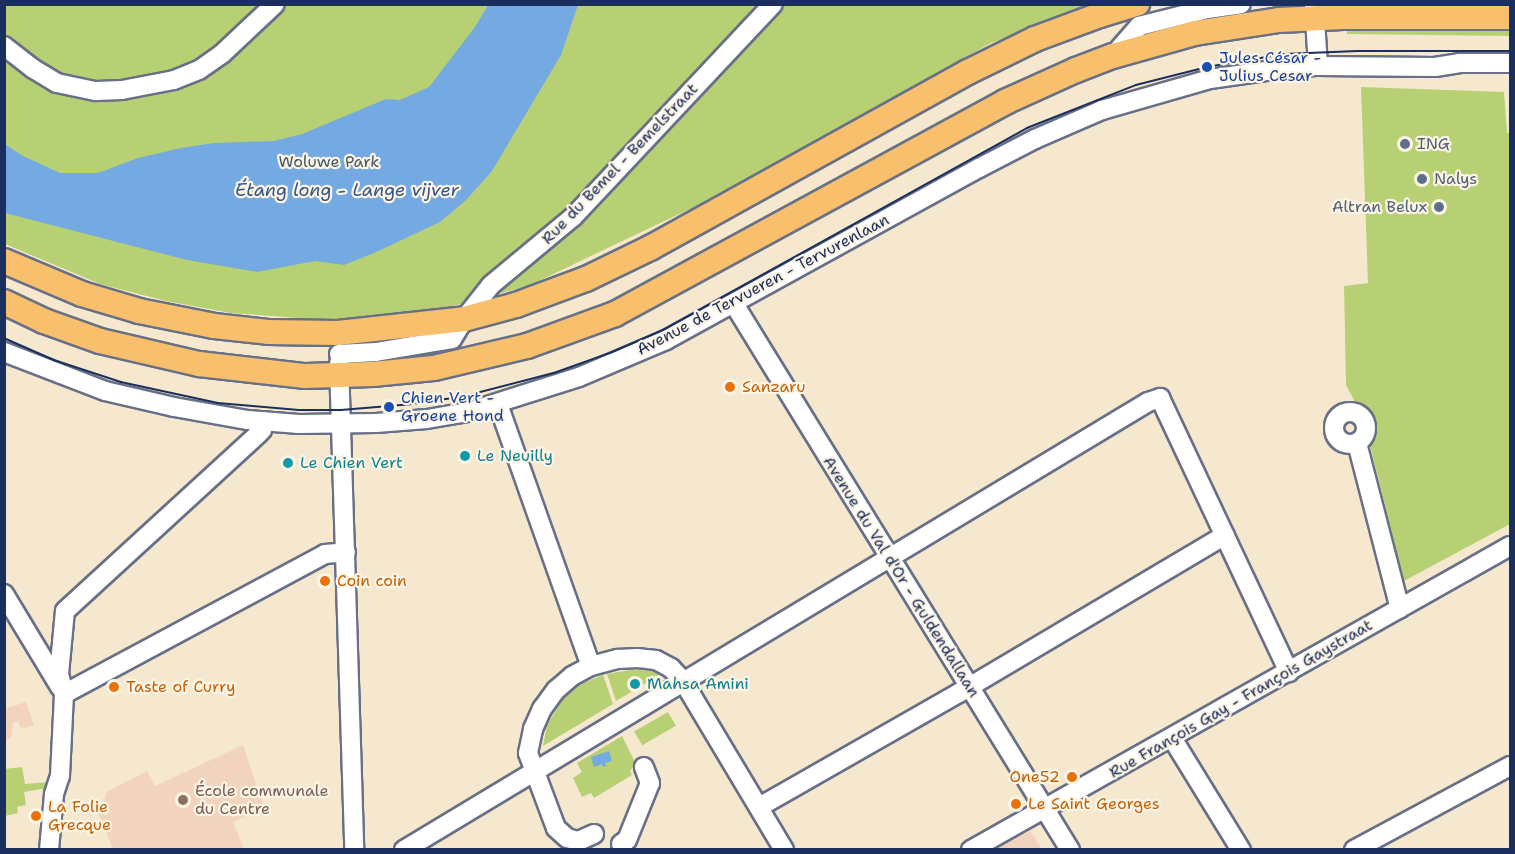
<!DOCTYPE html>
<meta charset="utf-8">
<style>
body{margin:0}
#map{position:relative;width:1515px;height:854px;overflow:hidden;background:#f5e8cf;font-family:"Shantell Sans",sans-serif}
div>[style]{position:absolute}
.built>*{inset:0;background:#f2d4be}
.green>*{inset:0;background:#b8d074;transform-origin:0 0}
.water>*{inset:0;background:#74a9e1}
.roads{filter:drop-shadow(2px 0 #677086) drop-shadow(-2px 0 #677086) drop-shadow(0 2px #677086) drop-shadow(0 -2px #677086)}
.minor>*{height:18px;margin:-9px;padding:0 9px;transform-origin:9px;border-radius:9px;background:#fff}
.minor>.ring{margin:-9px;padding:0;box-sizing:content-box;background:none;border:18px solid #fff;border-radius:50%}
.major>*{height:24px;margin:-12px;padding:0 12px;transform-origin:12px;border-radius:12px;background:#f8bf6c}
.tram>*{height:1.5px;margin:-0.75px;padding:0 0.75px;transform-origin:0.75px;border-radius:0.75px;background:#1b2f5e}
.dots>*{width:16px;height:16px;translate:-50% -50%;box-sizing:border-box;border:3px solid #fcf5e5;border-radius:50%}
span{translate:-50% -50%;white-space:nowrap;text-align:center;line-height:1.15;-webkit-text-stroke:4.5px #fcf5e5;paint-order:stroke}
.transit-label{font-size:16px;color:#164399}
.left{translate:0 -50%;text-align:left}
.service-label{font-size:16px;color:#4e5e75}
.right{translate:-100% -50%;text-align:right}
.park-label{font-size:16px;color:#425764}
.street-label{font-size:16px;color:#1b2f5e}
.food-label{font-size:16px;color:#c56008}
.culture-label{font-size:16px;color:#0d838f}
.education-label{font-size:16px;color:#785e54}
.water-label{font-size:18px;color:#365485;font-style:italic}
.frame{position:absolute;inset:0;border:6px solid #1b2f5e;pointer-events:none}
</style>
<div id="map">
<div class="built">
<div style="clip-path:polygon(5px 702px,7px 708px,26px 702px,34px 725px,21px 729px,18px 721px,13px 723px,11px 738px,7px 739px,5px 752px)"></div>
<div style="clip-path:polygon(243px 745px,264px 808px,233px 822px,244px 849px,113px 849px,97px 811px,103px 808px,106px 792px,147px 771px,155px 786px)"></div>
<div style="clip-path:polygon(1030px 831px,1042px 849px,996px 849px)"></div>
</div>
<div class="green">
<div style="clip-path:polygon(5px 5px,1094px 5px,991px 43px,694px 207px,528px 286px,427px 313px,325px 320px,231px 313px,166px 301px,100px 284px,5px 244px)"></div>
<div style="clip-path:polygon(1510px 26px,1510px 36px,1347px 34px,1347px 27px)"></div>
<div style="clip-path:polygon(1361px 87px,1504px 92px,1507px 133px,1510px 133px,1510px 524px,1404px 581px,1363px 417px,1346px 385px,1344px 286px,1368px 283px)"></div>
<div style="clip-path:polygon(635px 669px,657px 672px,659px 675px,616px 701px,607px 674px)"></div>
<div style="clip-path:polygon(603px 675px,613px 704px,543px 746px,547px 725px,563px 699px,581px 684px)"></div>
<div style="left:668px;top:712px;width:16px;height:39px;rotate:60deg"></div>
<div style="clip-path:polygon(622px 736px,636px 764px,630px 771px,632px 775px,594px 798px,591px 793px,582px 797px,573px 778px,582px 772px,577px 763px)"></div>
<div style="clip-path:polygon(22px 767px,25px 784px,49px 782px,48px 788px,24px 792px,26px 805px,17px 807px,18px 813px,5px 816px,4px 769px)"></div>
</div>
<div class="water">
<div style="clip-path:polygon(488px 5px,578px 5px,561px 55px,492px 171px,466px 200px,440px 222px,374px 253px,344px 265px,315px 261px,257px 272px,187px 260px,5px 213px,5px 144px,21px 155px,60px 173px,98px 173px,138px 158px,181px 148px,214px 143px,274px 141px,302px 134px,386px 99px,400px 100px,429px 87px,475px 27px)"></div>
<div style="clip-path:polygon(609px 751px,612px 761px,605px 763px,606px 766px,603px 767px,602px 764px,594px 767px,591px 757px)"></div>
</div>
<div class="roads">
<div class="minor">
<div style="left:1314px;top:4px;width:62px;rotate:86.3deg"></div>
<div style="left:4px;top:46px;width:36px;rotate:38deg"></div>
<div style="left:32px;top:68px;width:29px;rotate:31deg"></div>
<div style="left:57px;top:83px;width:40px;rotate:12deg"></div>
<div style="left:96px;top:91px;width:26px;rotate:-2deg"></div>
<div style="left:122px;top:90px;width:53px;rotate:-10.9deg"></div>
<div style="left:174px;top:80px;width:27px;rotate:-22deg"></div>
<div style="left:199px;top:70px;width:29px;rotate:-35deg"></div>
<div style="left:223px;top:53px;width:71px;rotate:-43.3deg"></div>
<div style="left:1113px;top:56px;width:40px;rotate:-49deg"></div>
<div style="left:1139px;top:26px;width:70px;rotate:-14deg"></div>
<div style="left:1207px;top:9px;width:34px;rotate:-8deg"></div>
<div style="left:734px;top:304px;width:641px;rotate:58.39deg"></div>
<div style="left:4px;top:352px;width:108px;rotate:21.1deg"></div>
<div style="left:105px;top:391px;width:71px;rotate:13.1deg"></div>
<div style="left:174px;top:407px;width:75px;rotate:10deg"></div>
<div style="left:248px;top:420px;width:51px;rotate:4.5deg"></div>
<div style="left:299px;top:424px;width:77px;rotate:-0.7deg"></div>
<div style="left:376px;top:423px;width:51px;rotate:-4.5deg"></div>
<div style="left:427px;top:419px;width:42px;rotate:-9.7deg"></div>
<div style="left:468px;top:412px;width:116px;rotate:-17.5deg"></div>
<div style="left:579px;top:377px;width:95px;rotate:-23deg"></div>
<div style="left:666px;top:340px;width:357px;rotate:-28.8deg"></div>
<div style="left:979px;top:168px;width:63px;rotate:-27.4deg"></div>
<div style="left:1035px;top:139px;width:73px;rotate:-23.4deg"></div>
<div style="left:1102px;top:110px;width:112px;rotate:-16deg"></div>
<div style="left:1210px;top:79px;width:71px;rotate:-8.1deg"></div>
<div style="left:1280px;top:69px;width:38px;rotate:-5deg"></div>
<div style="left:1318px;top:66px;width:117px;rotate:0.5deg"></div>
<div style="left:1435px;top:67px;width:24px;rotate:-9deg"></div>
<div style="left:1459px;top:63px;width:51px"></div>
<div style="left:339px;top:354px;width:37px;rotate:-3deg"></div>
<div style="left:376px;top:352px;width:77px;rotate:-9.7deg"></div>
<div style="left:452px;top:339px;width:23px;rotate:-59deg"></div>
<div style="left:464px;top:319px;width:43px;rotate:-51.5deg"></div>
<div style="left:491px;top:285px;width:107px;rotate:-39.7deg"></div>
<div style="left:573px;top:217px;width:292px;rotate:-46.8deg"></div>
<div style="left:339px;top:363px;width:487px;rotate:88.2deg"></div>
<div style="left:498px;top:404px;width:278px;rotate:70.5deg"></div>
<div class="ring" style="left:1334px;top:412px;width:14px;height:14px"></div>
<div style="left:1357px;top:443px;width:171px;rotate:75.5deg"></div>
<div style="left:4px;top:594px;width:109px;rotate:58.9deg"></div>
<div style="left:64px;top:694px;width:296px;rotate:-28.2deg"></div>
<div style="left:325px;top:554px;width:21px;rotate:-5deg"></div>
<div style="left:1172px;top:738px;width:132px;rotate:58.4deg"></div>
<div style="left:759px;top:807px;width:230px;rotate:-29.7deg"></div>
<div style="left:959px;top:693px;width:309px;rotate:-30.7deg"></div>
<div style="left:594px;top:834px;width:17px;rotate:156deg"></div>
<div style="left:578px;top:841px;width:11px;rotate:-165deg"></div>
<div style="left:567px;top:838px;width:15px;rotate:-138deg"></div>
<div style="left:556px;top:828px;width:80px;rotate:-110.5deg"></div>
<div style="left:528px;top:753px;width:25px;rotate:-78deg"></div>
<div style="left:533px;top:729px;width:22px;rotate:-66deg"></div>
<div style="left:542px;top:709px;width:24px;rotate:-54deg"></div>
<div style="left:556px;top:690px;width:21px;rotate:-41deg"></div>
<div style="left:572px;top:676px;width:21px;rotate:-28deg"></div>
<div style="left:591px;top:666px;width:28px;rotate:-15deg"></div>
<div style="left:618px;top:659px;width:19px;rotate:-3deg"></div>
<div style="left:637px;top:658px;width:19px;rotate:6deg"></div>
<div style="left:656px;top:660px;width:17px;rotate:28deg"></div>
<div style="left:671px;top:668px;width:18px;rotate:47deg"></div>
<div style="left:683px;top:681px;width:197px;rotate:59.1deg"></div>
<div style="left:621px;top:844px;width:7px;rotate:-34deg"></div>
<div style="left:627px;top:840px;width:61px;rotate:-68deg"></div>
<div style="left:650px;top:783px;width:17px;rotate:-111deg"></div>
<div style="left:49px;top:850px;width:56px;rotate:-84.9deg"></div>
<div style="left:54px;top:794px;width:19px;rotate:-72deg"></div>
<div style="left:60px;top:776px;width:82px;rotate:-87.2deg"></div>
<div style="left:64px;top:694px;width:21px;rotate:-104deg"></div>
<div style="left:59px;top:674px;width:63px;rotate:-84.6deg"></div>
<div style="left:65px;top:611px;width:263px;rotate:-42.5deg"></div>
<div style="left:259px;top:433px;width:4px;rotate:-45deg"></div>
<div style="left:262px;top:430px;width:9px;rotate:-84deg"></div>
<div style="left:404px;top:850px;width:868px;rotate:-31.05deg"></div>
<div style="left:1148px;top:402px;width:13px;rotate:-18deg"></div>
<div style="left:1160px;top:398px;width:303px;rotate:64.8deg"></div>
<div style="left:971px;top:850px;width:619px;rotate:-29.42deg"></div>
<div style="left:1354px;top:850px;width:177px;rotate:-28.3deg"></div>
</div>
<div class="major">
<div style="left:4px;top:261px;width:85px;rotate:22.9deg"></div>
<div style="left:82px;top:294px;width:59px;rotate:16.6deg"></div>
<div style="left:139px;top:311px;width:76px;rotate:11.3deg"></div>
<div style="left:214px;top:326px;width:54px;rotate:6.3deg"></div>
<div style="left:268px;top:332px;width:70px;rotate:0.8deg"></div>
<div style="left:338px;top:333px;width:127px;rotate:-6.3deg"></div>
<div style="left:464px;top:319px;width:54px;rotate:-15.1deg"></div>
<div style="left:516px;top:305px;width:75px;rotate:-20.4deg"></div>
<div style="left:586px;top:279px;width:73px;rotate:-25.9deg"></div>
<div style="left:652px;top:247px;width:361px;rotate:-29deg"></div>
<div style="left:968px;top:72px;width:75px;rotate:-26.2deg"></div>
<div style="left:1035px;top:39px;width:69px;rotate:-20.3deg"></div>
<div style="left:1100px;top:15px;width:39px;rotate:-17deg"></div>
<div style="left:4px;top:302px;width:44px;rotate:25.4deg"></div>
<div style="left:44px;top:321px;width:59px;rotate:19.7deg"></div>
<div style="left:100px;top:341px;width:102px;rotate:13.1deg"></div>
<div style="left:199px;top:364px;width:107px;rotate:6.5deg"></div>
<div style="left:305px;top:376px;width:68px;rotate:-1.7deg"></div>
<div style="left:373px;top:374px;width:61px;rotate:-5.6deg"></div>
<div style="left:434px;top:368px;width:96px;rotate:-13.3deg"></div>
<div style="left:527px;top:346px;width:94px;rotate:-20deg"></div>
<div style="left:615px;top:314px;width:444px;rotate:-28.5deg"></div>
<div style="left:1005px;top:102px;width:78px;rotate:-24.3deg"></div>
<div style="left:1076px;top:70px;width:40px;rotate:-21deg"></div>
<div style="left:1113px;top:56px;width:85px;rotate:-15.7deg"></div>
<div style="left:1195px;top:33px;width:85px;rotate:-8.8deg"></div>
<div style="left:1279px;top:20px;width:64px;rotate:-2.7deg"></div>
<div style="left:1343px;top:17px;width:167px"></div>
</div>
</div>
<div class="tram">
<div style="left:4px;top:338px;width:55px;rotate:23.7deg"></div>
<div style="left:54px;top:360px;width:71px;rotate:18.2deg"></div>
<div style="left:121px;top:382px;width:99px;rotate:12.2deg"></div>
<div style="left:218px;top:403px;width:81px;rotate:4.9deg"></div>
<div style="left:299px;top:410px;width:42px"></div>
<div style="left:341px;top:410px;width:72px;rotate:-4.8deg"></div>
<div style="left:413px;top:404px;width:53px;rotate:-8.7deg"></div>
<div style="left:465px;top:396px;width:92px;rotate:-14.5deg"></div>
<div style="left:554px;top:373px;width:59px;rotate:-19.7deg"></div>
<div style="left:610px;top:353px;width:58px;rotate:-23.5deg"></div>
<div style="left:663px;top:330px;width:416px;rotate:-29deg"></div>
<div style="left:1027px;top:128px;width:117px;rotate:-21.5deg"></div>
<div style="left:1136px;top:85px;width:73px;rotate:-14.2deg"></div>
<div style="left:1207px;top:67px;width:78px;rotate:-9.6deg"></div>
<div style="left:1284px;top:54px;width:73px;rotate:-2.4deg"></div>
<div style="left:1357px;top:51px;width:153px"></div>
</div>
<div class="dots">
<div style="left:1207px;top:67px;background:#1a4fb4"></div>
<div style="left:1405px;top:144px;background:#5c6f8a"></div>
<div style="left:1422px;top:179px;background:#5c6f8a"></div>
<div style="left:1439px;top:207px;background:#5c6f8a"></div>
<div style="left:730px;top:387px;background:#e8710a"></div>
<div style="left:389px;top:407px;background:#1a4fb4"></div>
<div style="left:465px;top:456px;background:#0f9aa8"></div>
<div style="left:288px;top:463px;background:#0f9aa8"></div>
<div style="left:325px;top:581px;background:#e8710a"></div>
<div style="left:635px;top:684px;background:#0f9aa8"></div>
<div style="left:114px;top:687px;background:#e8710a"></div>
<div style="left:1072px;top:777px;background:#e8710a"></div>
<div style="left:183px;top:800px;background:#8d6e63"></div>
<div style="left:1016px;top:804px;background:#e8710a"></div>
<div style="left:36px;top:816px;background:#e8710a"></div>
</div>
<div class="transit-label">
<span class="left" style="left:1219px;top:67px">Jules César -<br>Julius Cesar</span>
<span class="left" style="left:401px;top:407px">Chien Vert -<br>Groene Hond</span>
</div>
<div class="service-label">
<span class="left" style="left:1417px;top:144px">ING</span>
<span class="left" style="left:1434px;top:179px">Nalys</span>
<span class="right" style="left:1427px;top:207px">Altran Belux</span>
</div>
<div class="park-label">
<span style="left:329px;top:162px">Woluwe Park</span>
</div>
<div class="street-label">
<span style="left:620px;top:164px;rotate:-46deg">Rue du Bemel - Bemelstraat</span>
<span style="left:763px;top:285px;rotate:-28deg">Avenue de Tervueren - Tervurenlaan</span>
<span style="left:901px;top:577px;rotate:58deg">Avenue du Val d'Or - Guldendallaan</span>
<span style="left:1241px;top:699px;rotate:-30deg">Rue François Gay - François Gaystraat</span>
</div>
<div class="food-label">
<span class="left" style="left:742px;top:387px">Sanzaru</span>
<span class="left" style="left:337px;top:581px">Coin coin</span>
<span class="left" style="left:126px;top:687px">Taste of Curry</span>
<span class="right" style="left:1060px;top:777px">One52</span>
<span class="left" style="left:1028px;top:804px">Le Saint Georges</span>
<span class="left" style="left:48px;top:816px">La Folie<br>Grecque</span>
</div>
<div class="culture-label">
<span class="left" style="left:477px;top:456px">Le Neuilly</span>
<span class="left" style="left:300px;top:463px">Le Chien Vert</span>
<span class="left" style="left:647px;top:684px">Mahsa Amini</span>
</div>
<div class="education-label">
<span class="left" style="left:195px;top:800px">École communale<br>du Centre</span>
</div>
<div class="water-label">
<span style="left:347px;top:190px">Étang long - Lange vijver</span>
</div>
<div class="frame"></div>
</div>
